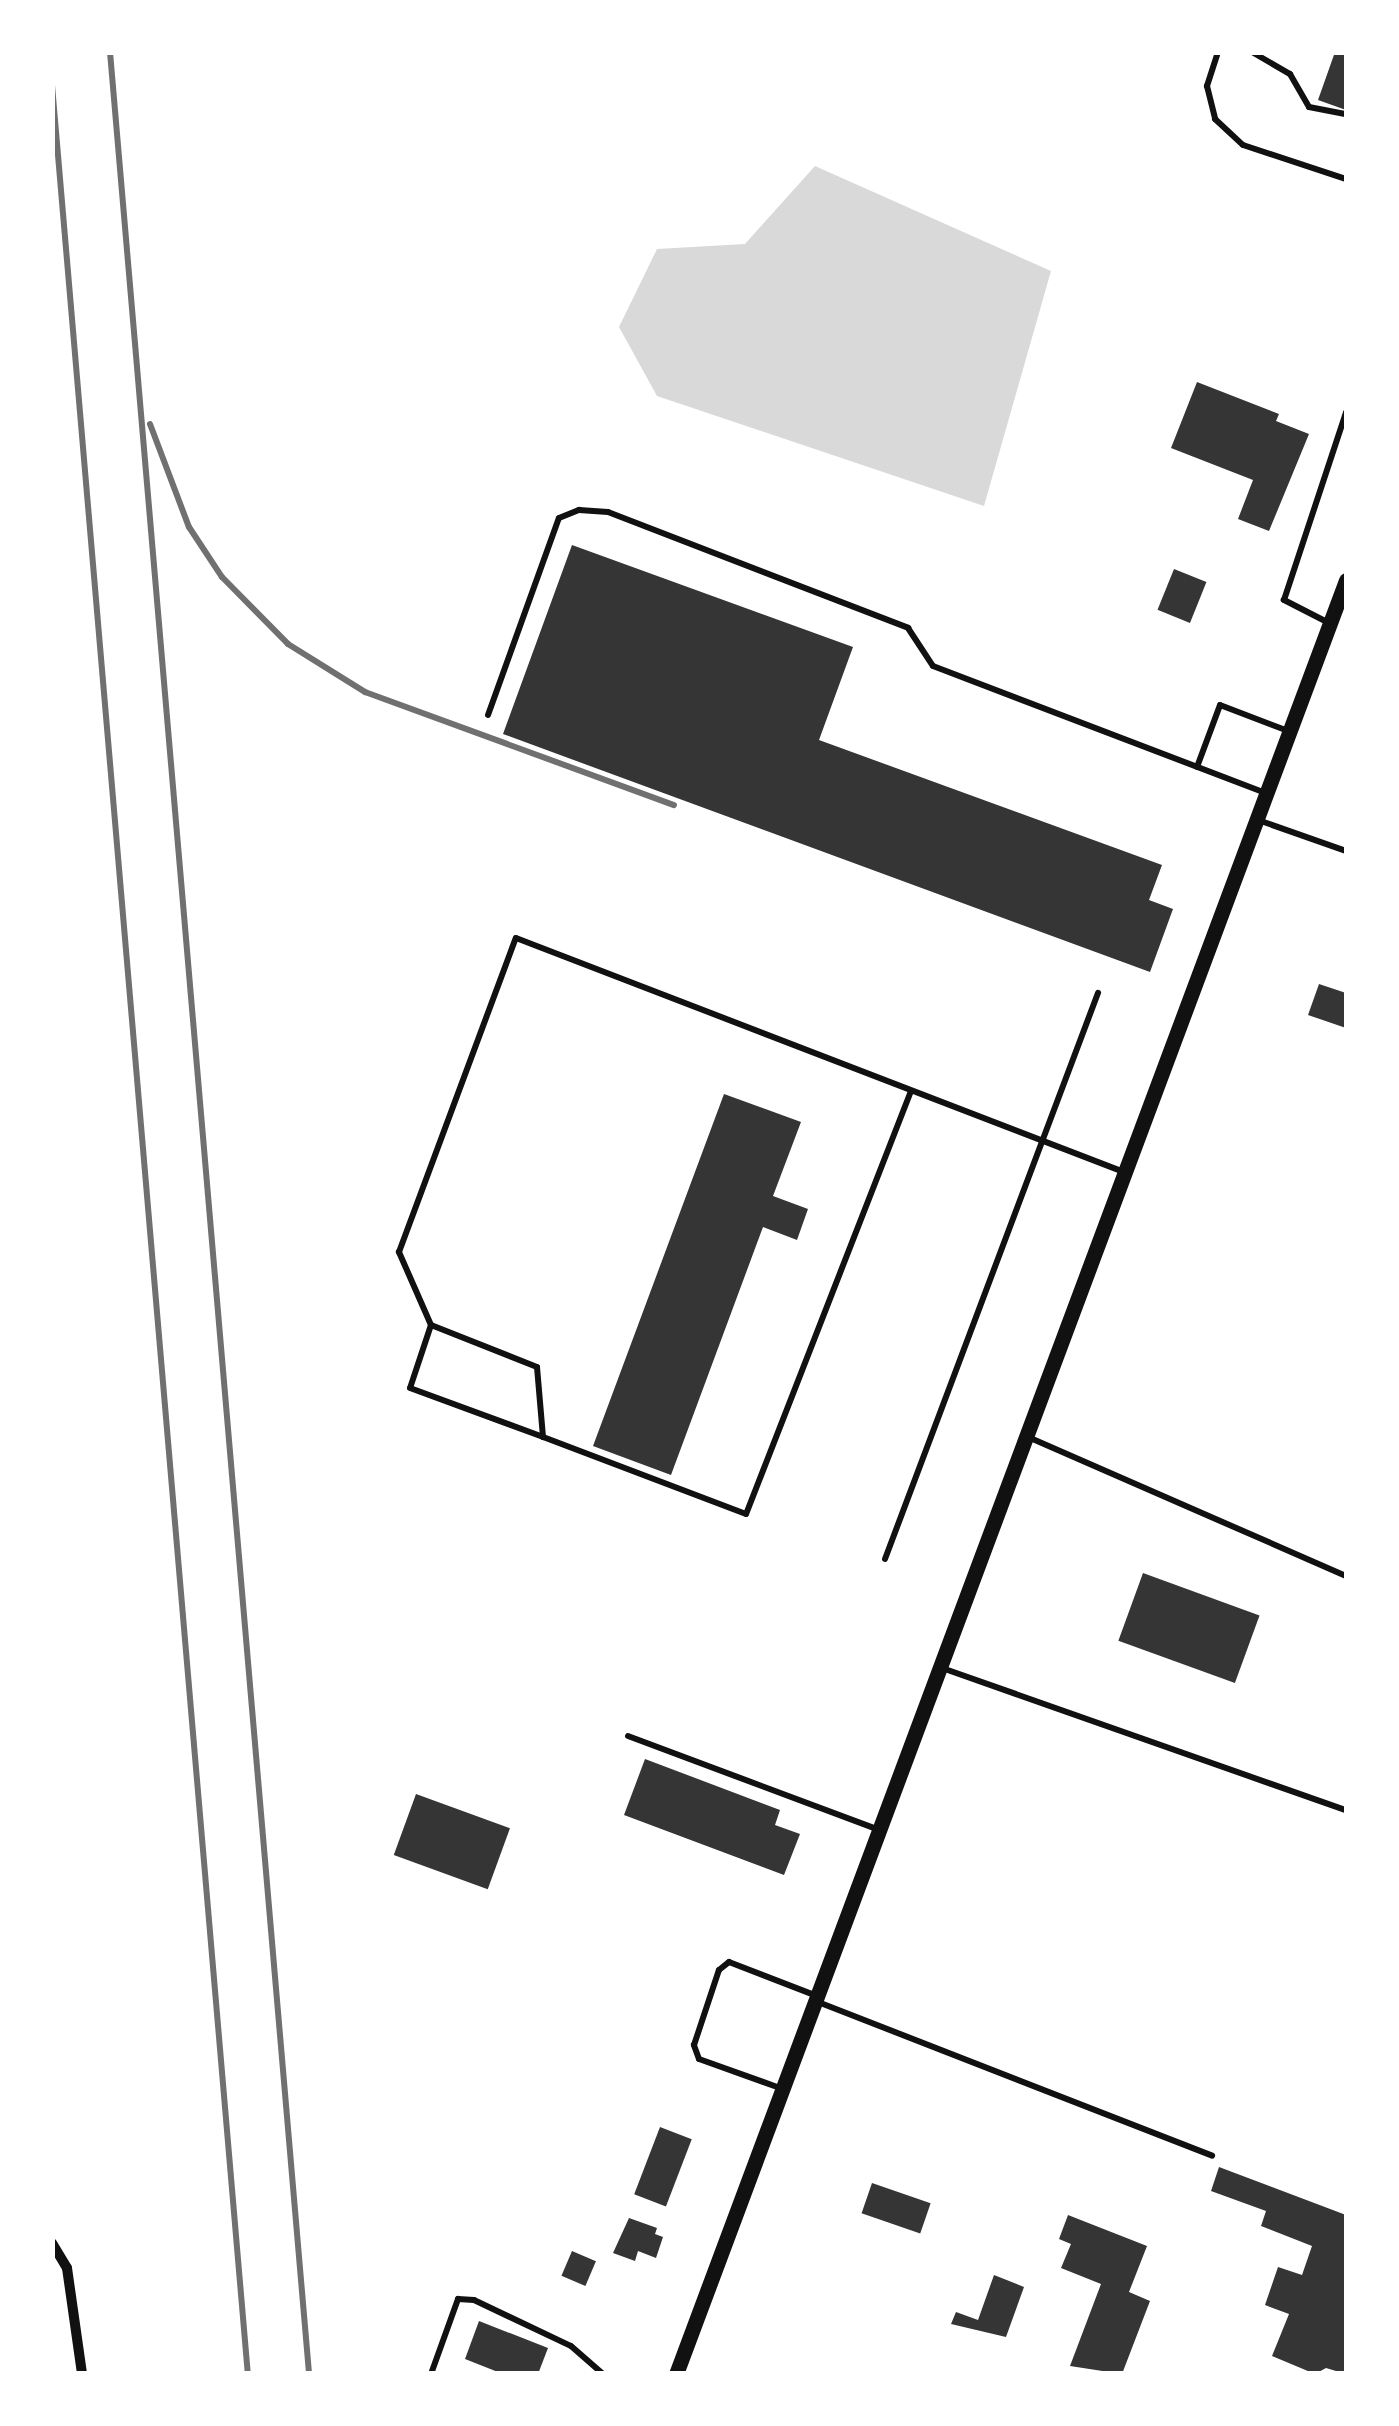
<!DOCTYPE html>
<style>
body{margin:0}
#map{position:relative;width:1399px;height:2426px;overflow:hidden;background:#fff;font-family:"Source Sans 3",sans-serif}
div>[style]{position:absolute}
.water>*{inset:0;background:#d9d9d9}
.building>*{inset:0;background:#353535;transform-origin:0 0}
.service>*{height:6px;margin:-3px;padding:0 3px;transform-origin:3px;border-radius:3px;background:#111}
.minor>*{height:10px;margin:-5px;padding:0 5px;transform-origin:5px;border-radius:5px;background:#111}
.tertiary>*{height:15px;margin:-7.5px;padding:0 7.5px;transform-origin:7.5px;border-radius:7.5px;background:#111}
.rail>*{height:6px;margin:-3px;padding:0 3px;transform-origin:3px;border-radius:3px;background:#707070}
span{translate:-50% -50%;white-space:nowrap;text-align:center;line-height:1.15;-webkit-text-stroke:10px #fff;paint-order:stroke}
.frame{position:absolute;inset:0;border:55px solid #fff;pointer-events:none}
</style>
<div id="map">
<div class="water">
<div style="clip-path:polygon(815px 166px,1051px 271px,984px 506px,657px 396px,619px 327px,657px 249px,745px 244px)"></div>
</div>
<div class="building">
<div style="clip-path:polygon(1335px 52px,1346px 52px,1346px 110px,1318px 100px)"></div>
<div style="clip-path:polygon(1197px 382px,1279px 414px,1276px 421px,1309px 434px,1269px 531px,1238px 519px,1253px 480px,1171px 448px)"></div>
<div style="clip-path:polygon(572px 545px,853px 647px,819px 740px,1162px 865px,1149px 900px,1173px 909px,1150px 972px,503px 734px)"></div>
<div style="left:1174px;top:569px;width:35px;height:44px;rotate:22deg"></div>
<div style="clip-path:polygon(1319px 984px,1346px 993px,1346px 1028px,1308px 1015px)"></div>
<div style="clip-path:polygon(724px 1094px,801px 1122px,773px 1196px,808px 1209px,797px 1240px,763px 1227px,671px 1475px,593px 1446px)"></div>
<div style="left:1143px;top:1573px;width:124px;height:72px;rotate:20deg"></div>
<div style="clip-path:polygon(645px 1759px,780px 1810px,775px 1825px,800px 1834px,784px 1875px,624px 1815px)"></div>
<div style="left:416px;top:1794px;width:100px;height:65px;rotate:20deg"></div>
<div style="left:660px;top:2127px;width:34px;height:72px;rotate:21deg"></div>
<div style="clip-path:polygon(1219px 2167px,1346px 2215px,1346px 2374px,1326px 2368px,1315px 2374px,1272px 2356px,1289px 2314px,1265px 2305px,1278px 2267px,1302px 2275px,1312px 2246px,1261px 2226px,1266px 2211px,1211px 2191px)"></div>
<div style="left:872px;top:2183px;width:62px;height:32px;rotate:19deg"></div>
<div style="clip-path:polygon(1068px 2215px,1147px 2246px,1129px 2292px,1150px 2301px,1122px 2374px,1070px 2366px,1101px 2284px,1061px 2268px,1071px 2244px,1059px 2239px)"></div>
<div style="clip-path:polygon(629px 2218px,657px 2228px,655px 2234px,663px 2237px,656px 2258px,638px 2251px,635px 2261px,613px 2253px)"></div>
<div style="left:572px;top:2251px;width:26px;height:27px;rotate:23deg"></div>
<div style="clip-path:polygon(994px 2275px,1024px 2287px,1006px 2337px,951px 2324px,956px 2312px,978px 2320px)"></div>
<div style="clip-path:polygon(479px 2321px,548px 2348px,538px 2374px,503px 2374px,465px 2359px)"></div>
</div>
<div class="service">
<div style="left:1218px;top:52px;width:36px;rotate:108deg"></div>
<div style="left:1207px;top:86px;width:34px;rotate:76deg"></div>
<div style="left:1215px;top:119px;width:38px;rotate:43deg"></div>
<div style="left:1243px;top:145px;width:108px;rotate:18.3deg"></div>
<div style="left:1252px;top:52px;width:44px;rotate:30.1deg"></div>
<div style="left:1290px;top:74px;width:38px;rotate:60deg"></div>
<div style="left:1309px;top:107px;width:38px;rotate:11deg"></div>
<div style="left:1329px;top:623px;width:51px;rotate:-152.9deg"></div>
<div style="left:1284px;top:600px;width:198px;rotate:-71.7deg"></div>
<div style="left:488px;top:715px;width:209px;rotate:-70.2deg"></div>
<div style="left:559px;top:518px;width:22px;rotate:-22deg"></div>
<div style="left:579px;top:510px;width:29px;rotate:4deg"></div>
<div style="left:608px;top:512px;width:322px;rotate:21.1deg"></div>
<div style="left:908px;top:628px;width:45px;rotate:56.7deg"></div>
<div style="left:933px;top:666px;width:356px;rotate:20.9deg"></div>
<div style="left:1197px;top:767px;width:66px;rotate:-69.6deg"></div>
<div style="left:1220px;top:705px;width:73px;rotate:20.9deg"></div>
<div style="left:1258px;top:820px;width:93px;rotate:19.4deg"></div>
<div style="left:911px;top:1091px;width:454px;rotate:111.3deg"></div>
<div style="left:746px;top:1514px;width:217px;rotate:-159.2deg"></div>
<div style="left:543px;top:1437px;width:70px;rotate:-94.9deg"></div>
<div style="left:537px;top:1367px;width:114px;rotate:-158.4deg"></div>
<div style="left:431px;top:1325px;width:80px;rotate:-113.7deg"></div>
<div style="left:399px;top:1252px;width:335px;rotate:-69.6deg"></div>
<div style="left:516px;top:938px;width:651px;rotate:21.05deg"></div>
<div style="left:431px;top:1325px;width:66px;rotate:108.4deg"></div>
<div style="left:410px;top:1388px;width:142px;rotate:20.2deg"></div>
<div style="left:1028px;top:1437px;width:347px;rotate:23.6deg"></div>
<div style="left:885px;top:1559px;width:605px;rotate:-69.38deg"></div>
<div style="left:942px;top:1668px;width:428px;rotate:19.4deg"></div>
<div style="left:628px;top:1736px;width:268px;rotate:20.5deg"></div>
<div style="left:818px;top:2002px;width:423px;rotate:21.3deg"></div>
<div style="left:780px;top:2088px;width:86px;rotate:-160.3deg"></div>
<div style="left:699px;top:2059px;width:15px;rotate:-110deg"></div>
<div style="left:694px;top:2045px;width:79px;rotate:-71.6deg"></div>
<div style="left:719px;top:1970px;width:13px;rotate:-39deg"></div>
<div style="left:729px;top:1962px;width:94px;rotate:21.1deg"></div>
<div style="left:431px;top:2374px;width:80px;rotate:-70.2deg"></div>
<div style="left:458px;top:2299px;width:16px;rotate:4deg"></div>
<div style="left:474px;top:2300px;width:107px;rotate:25.4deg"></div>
<div style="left:571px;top:2346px;width:43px;rotate:41.2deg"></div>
</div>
<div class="minor">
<div style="left:52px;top:2243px;width:29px;rotate:59deg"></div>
<div style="left:67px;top:2268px;width:107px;rotate:81.9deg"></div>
</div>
<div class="tertiary">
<div style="left:676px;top:2374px;width:1915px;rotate:-69.52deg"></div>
</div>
<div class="rail">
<div style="left:110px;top:52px;width:2331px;rotate:85.1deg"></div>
<div style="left:52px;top:85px;width:2297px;rotate:85.11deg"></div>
<div style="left:150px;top:424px;width:110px;rotate:69.3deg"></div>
<div style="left:189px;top:527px;width:60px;rotate:56.6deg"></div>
<div style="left:222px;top:577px;width:94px;rotate:45.4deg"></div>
<div style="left:288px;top:644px;width:91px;rotate:31.9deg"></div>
<div style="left:365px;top:692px;width:329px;rotate:20.1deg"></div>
</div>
<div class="frame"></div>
</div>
